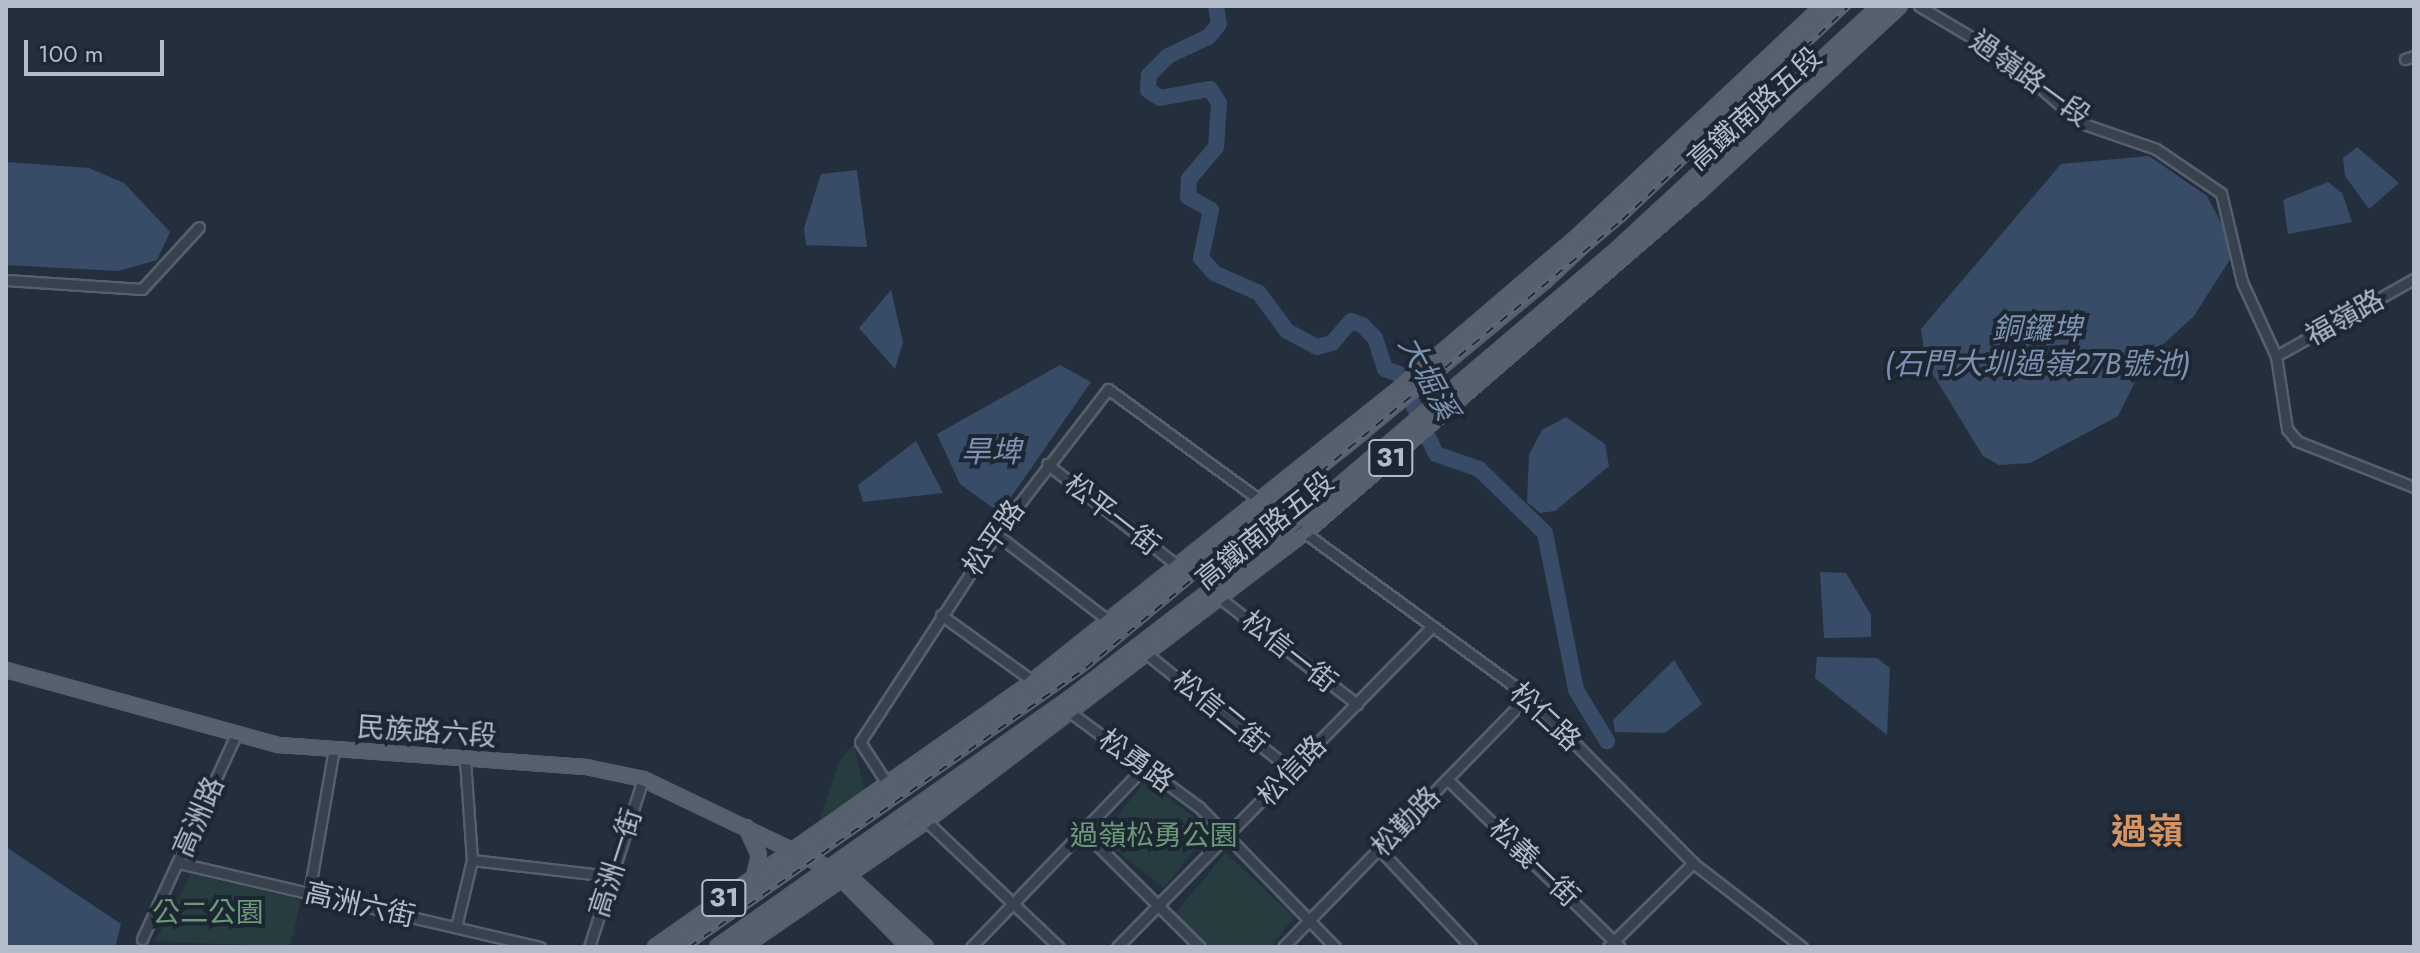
<!DOCTYPE html>
<meta charset="utf-8">
<style>
body{margin:0}
#map{position:relative;width:2420px;height:953px;overflow:hidden;background:#242f3e;font-family:Jost,"Noto Sans TC",sans-serif}
div>[style]{position:absolute}
.green>*{inset:0;background:#263c3f;transform-origin:0 0}
.water>*{inset:0;background:#394c67}
.river>*{height:16px;margin:-8px;padding:0 8px;transform-origin:8px;border-radius:8px;background:#394c67}
.roads{filter:drop-shadow(2px 0 #565f6c) drop-shadow(-2px 0 #565f6c) drop-shadow(0 2px #565f6c) drop-shadow(0 -2px #565f6c)}
.minor>*{height:9px;margin:-4.5px;padding:0 4.5px;transform-origin:4.5px;border-radius:4.5px;background:#38414e}
.major>*{height:12px;margin:-6px;padding:0 6px;transform-origin:6px;border-radius:6px;background:#56606e}
.rail>*{height:6px;margin-top:-3px;transform-origin:0;background:repeating-linear-gradient(90deg,#1d2633 0 9px,#5a6575 0 18px);box-sizing:border-box;border-block:2px solid #5a6575}
span{translate:-50% -50%;white-space:nowrap;text-align:center;line-height:1.15;-webkit-text-stroke:8px #1d2633;paint-order:stroke}
.shield-label span{padding:2px 6px;background:#1d2633;border:2px solid;border-radius:6px;-webkit-text-stroke-width:0}
.shield-label{font-size:26px;color:#b4bcc9;font-weight:700}
.street-label{font-size:28px;color:#b4bcc9}
.park-label{font-size:28px;color:#6b9a76}
.water-label{font-size:30px;color:#7c92b1;font-style:italic}
.district-label{font-size:36px;color:#d59563;font-weight:700}
.frame{position:absolute;inset:0;border:8px solid #b4bcc9;pointer-events:none}
.scale{position:absolute;left:24px;top:40px;width:140px;height:36px;box-sizing:border-box;border:4px solid #b4bcc9;border-top:0;padding-left:10px;font-size:24px;line-height:28px;white-space:nowrap;color:#b4bcc9;-webkit-text-stroke:6px #1d2633;paint-order:stroke}
</style>
<div id="map">
<div class="green">
<div style="clip-path:polygon(854px 744px,864px 790px,820px 819px,839px 762px)"></div>
<div style="left:1146px;top:780px;width:81px;height:74px;rotate:38deg"></div>
<div style="clip-path:polygon(1226px 853px,1294px 917px,1271px 947px,1210px 947px,1175px 913px)"></div>
<div style="clip-path:polygon(191px 874px,301px 900px,290px 947px,155px 941px)"></div>
</div>
<div class="water">
<div style="clip-path:polygon(2357px 147px,2399px 183px,2369px 209px,2345px 176px,2343px 158px)"></div>
<div style="clip-path:polygon(2149px 156px,2207px 196px,2234px 247px,2229px 261px,2194px 316px,2146px 360px,2118px 416px,2030px 463px,1999px 465px,1983px 456px,1926px 363px,1921px 329px,2061px 164px)"></div>
<div style="clip-path:polygon(6px 162px,89px 168px,124px 183px,170px 232px,157px 260px,118px 271px,6px 265px)"></div>
<div style="clip-path:polygon(857px 170px,867px 247px,806px 245px,804px 228px,821px 174px)"></div>
<div style="clip-path:polygon(2328px 182px,2342px 193px,2352px 222px,2288px 234px,2283px 200px)"></div>
<div style="clip-path:polygon(891px 290px,903px 342px,895px 369px,859px 328px)"></div>
<div style="clip-path:polygon(1060px 365px,1091px 382px,1000px 513px,960px 484px,937px 434px)"></div>
<div style="clip-path:polygon(1566px 417px,1605px 444px,1609px 466px,1555px 511px,1540px 513px,1527px 502px,1529px 455px,1542px 430px)"></div>
<div style="clip-path:polygon(916px 441px,943px 493px,863px 502px,858px 485px)"></div>
<div style="clip-path:polygon(1820px 572px,1846px 573px,1871px 615px,1871px 637px,1824px 638px)"></div>
<div style="clip-path:polygon(1817px 657px,1877px 658px,1890px 668px,1887px 735px,1815px 678px)"></div>
<div style="clip-path:polygon(1674px 660px,1702px 704px,1665px 733px,1615px 732px,1613px 720px)"></div>
<div style="clip-path:polygon(6px 847px,121px 924px,115px 947px,6px 947px)"></div>
</div>
<div class="river">
<div style="left:1216px;top:6px;width:18px;rotate:81deg"></div>
<div style="left:1219px;top:24px;width:17px;rotate:130deg"></div>
<div style="left:1208px;top:37px;width:44px;rotate:154.6deg"></div>
<div style="left:1168px;top:56px;width:27px;rotate:135deg"></div>
<div style="left:1149px;top:75px;width:15px;rotate:94deg"></div>
<div style="left:1148px;top:90px;width:14px;rotate:34deg"></div>
<div style="left:1160px;top:98px;width:51px;rotate:-10.2deg"></div>
<div style="left:1210px;top:89px;width:17px;rotate:57deg"></div>
<div style="left:1219px;top:103px;width:44px;rotate:93.9deg"></div>
<div style="left:1216px;top:147px;width:42px;rotate:130.2deg"></div>
<div style="left:1189px;top:179px;width:18px;rotate:93deg"></div>
<div style="left:1188px;top:197px;width:26px;rotate:29deg"></div>
<div style="left:1211px;top:210px;width:49px;rotate:101.8deg"></div>
<div style="left:1201px;top:258px;width:20px;rotate:49deg"></div>
<div style="left:1214px;top:273px;width:49px;rotate:24deg"></div>
<div style="left:1259px;top:293px;width:47px;rotate:53.6deg"></div>
<div style="left:1287px;top:331px;width:34px;rotate:28deg"></div>
<div style="left:1317px;top:347px;width:16px;rotate:-15deg"></div>
<div style="left:1332px;top:343px;width:29px;rotate:-49deg"></div>
<div style="left:1351px;top:321px;width:12px;rotate:20deg"></div>
<div style="left:1362px;top:325px;width:18px;rotate:45deg"></div>
<div style="left:1375px;top:338px;width:33px;rotate:72deg"></div>
<div style="left:1385px;top:369px;width:15px;rotate:20deg"></div>
<div style="left:1399px;top:374px;width:88px;rotate:65.2deg"></div>
<div style="left:1436px;top:454px;width:46px;rotate:19.2deg"></div>
<div style="left:1479px;top:469px;width:92px;rotate:44.1deg"></div>
<div style="left:1545px;top:533px;width:160px;rotate:78.8deg"></div>
<div style="left:1576px;top:690px;width:60px;rotate:58.7deg"></div>
</div>
<div class="roads">
<div class="minor">
<div style="left:1919px;top:6px;width:100px;rotate:30.7deg"></div>
<div style="left:2005px;top:57px;width:101px;rotate:41deg"></div>
<div style="left:2081px;top:123px;width:79px;rotate:19.1deg"></div>
<div style="left:2156px;top:149px;width:78px;rotate:34.1deg"></div>
<div style="left:2221px;top:193px;width:91px;rotate:76.7deg"></div>
<div style="left:2242px;top:282px;width:81px;rotate:65.3deg"></div>
<div style="left:2276px;top:356px;width:74px;rotate:81.4deg"></div>
<div style="left:2287px;top:429px;width:16px;rotate:50deg"></div>
<div style="left:2297px;top:441px;width:126px;rotate:21.5deg"></div>
<div style="left:2405px;top:59px;width:9px;rotate:-18deg"></div>
<div style="left:6px;top:280px;width:136px;rotate:3.8deg"></div>
<div style="left:142px;top:289px;width:84px;rotate:-47.4deg"></div>
<div style="left:2276px;top:356px;width:158px;rotate:-29.2deg"></div>
<div style="left:1047px;top:464px;width:166px;rotate:37.9deg"></div>
<div style="left:996px;top:534px;width:143px;rotate:37.6deg"></div>
<div style="left:1221px;top:599px;width:172px;rotate:37.7deg"></div>
<div style="left:941px;top:615px;width:113px;rotate:35.7deg"></div>
<div style="left:1148px;top:655px;width:184px;rotate:38.8deg"></div>
<div style="left:1071px;top:713px;width:159px;rotate:36.3deg"></div>
<div style="left:1199px;top:807px;width:195px;rotate:45.8deg"></div>
<div style="left:1447px;top:779px;width:241px;rotate:44.2deg"></div>
<div style="left:888px;top:785px;width:51px;rotate:-123.1deg"></div>
<div style="left:860px;top:742px;width:249px;rotate:-56.8deg"></div>
<div style="left:996px;top:534px;width:183px;rotate:-52.3deg"></div>
<div style="left:1108px;top:389px;width:520px;rotate:36.17deg"></div>
<div style="left:1528px;top:696px;width:235px;rotate:45.3deg"></div>
<div style="left:1693px;top:863px;width:138px;rotate:37.6deg"></div>
<div style="left:926px;top:821px;width:183px;rotate:43.5deg"></div>
<div style="left:1083px;top:831px;width:165px;rotate:44.8deg"></div>
<div style="left:1380px;top:850px;width:133px;rotate:46.8deg"></div>
<div style="left:472px;top:860px;width:139px;rotate:6.6deg"></div>
<div style="left:179px;top:863px;width:371px;rotate:13.1deg"></div>
<div style="left:309px;top:893px;width:146px;rotate:-80.2deg"></div>
<div style="left:456px;top:927px;width:69px;rotate:-76.6deg"></div>
<div style="left:472px;top:860px;width:101px;rotate:-94deg"></div>
<div style="left:142px;top:939px;width:222px;rotate:-65.3deg"></div>
<div style="left:589px;top:947px;width:176px;rotate:-72.2deg"></div>
<div style="left:971px;top:947px;width:248px;rotate:-46.1deg"></div>
<div style="left:1117px;top:947px;width:449px;rotate:-45.5deg"></div>
<div style="left:1283px;top:947px;width:351px;rotate:-45.7deg"></div>
<div style="left:1608px;top:947px;width:120px;rotate:-44.7deg"></div>
</div>
<div class="major">
<div style="left:6px;top:670px;width:283px;rotate:15.4deg"></div>
<div style="left:279px;top:745px;width:308px;rotate:4.1deg"></div>
<div style="left:586px;top:767px;width:58px;rotate:11.9deg"></div>
<div style="left:643px;top:779px;width:211px;rotate:25.6deg"></div>
<div style="left:833px;top:870px;width:108px;rotate:45.4deg"></div>
<div style="left:746px;top:827px;width:31px;rotate:65deg"></div>
<div style="left:759px;top:855px;width:22px;rotate:103deg"></div>
<div style="left:844px;top:872px;width:111px;rotate:42.4deg"></div>
<div style="left:655px;top:947px;width:462px;rotate:-35.1deg"></div>
<div style="left:1033px;top:681px;width:460px;rotate:-38.6deg"></div>
<div style="left:1393px;top:394px;width:245px;rotate:-40.5deg"></div>
<div style="left:1579px;top:235px;width:335px;rotate:-43.2deg"></div>
<div style="left:675px;top:947px;width:456px;rotate:-35.3deg"></div>
<div style="left:1047px;top:684px;width:402px;rotate:-38.6deg"></div>
<div style="left:1361px;top:433px;width:239px;rotate:-39.6deg"></div>
<div style="left:1545px;top:281px;width:402px;rotate:-43.2deg"></div>
<div style="left:717px;top:947px;width:431px;rotate:-35.2deg"></div>
<div style="left:1069px;top:699px;width:265px;rotate:-37.6deg"></div>
<div style="left:1279px;top:537px;width:438px;rotate:-40.4deg"></div>
<div style="left:1613px;top:253px;width:364px;rotate:-42.8deg"></div>
<div style="left:743px;top:947px;width:222px;rotate:-34.5deg"></div>
<div style="left:926px;top:821px;width:479px;rotate:-37.3deg"></div>
<div style="left:1307px;top:531px;width:520px;rotate:-40.86deg"></div>
<div style="left:1700px;top:191px;width:272px;rotate:-42.8deg"></div>
</div>
</div>
<div class="rail">
<div style="left:689px;top:947px;width:485px;rotate:-35.1deg"></div>
<div style="left:1086px;top:668px;width:699px;rotate:-39.89deg"></div>
<div style="left:1622px;top:220px;width:312px;rotate:-43.3deg"></div>
</div>
<div class="shield-label">
<span style="left:1391px;top:458px">31</span>
<span style="left:724px;top:898px">31</span>
</div>
<div class="street-label">
<span style="left:2030px;top:79px;rotate:36deg">過嶺路一段</span>
<span style="left:1755px;top:109px;rotate:-42deg">高鐵南路五段</span>
<span style="left:2345px;top:318px;rotate:-29deg">福嶺路</span>
<span style="left:1112px;top:515px;rotate:38deg">松平一街</span>
<span style="left:1265px;top:531px;rotate:-39deg">高鐵南路五段</span>
<span style="left:994px;top:538px;rotate:-55deg">松平路</span>
<span style="left:1289px;top:652px;rotate:38deg">松信一街</span>
<span style="left:1220px;top:712px;rotate:39deg">松信二街</span>
<span style="left:1545px;top:717px;rotate:43deg">松仁路</span>
<span style="left:427px;top:732px;rotate:4deg">民族路六段</span>
<span style="left:1136px;top:761px;rotate:36deg">松勇路</span>
<span style="left:1292px;top:771px;rotate:-46deg">松信路</span>
<span style="left:199px;top:817px;rotate:-66deg">高洲路</span>
<span style="left:1406px;top:822px;rotate:-46deg">松勤路</span>
<span style="left:616px;top:863px;rotate:-72deg">高洲一街</span>
<span style="left:1534px;top:863px;rotate:44deg">松義一街</span>
<span style="left:360px;top:905px;rotate:13deg">高洲六街</span>
</div>
<div class="park-label">
<span style="left:1154px;top:836px">過嶺松勇公園</span>
<span style="left:208px;top:913px">公二公園</span>
</div>
<div class="water-label">
<span style="left:2037px;top:346px">銅鑼埤<br>(石門大圳過嶺27B號池)</span>
<span style="left:1428px;top:378px;rotate:62deg">大堀溪</span>
<span style="left:991px;top:452px">旱埤</span>
</div>
<div class="district-label">
<span style="left:2147px;top:832px">過嶺</span>
</div>
<div class="frame"></div>
<div class="scale">100 m</div>
</div>
